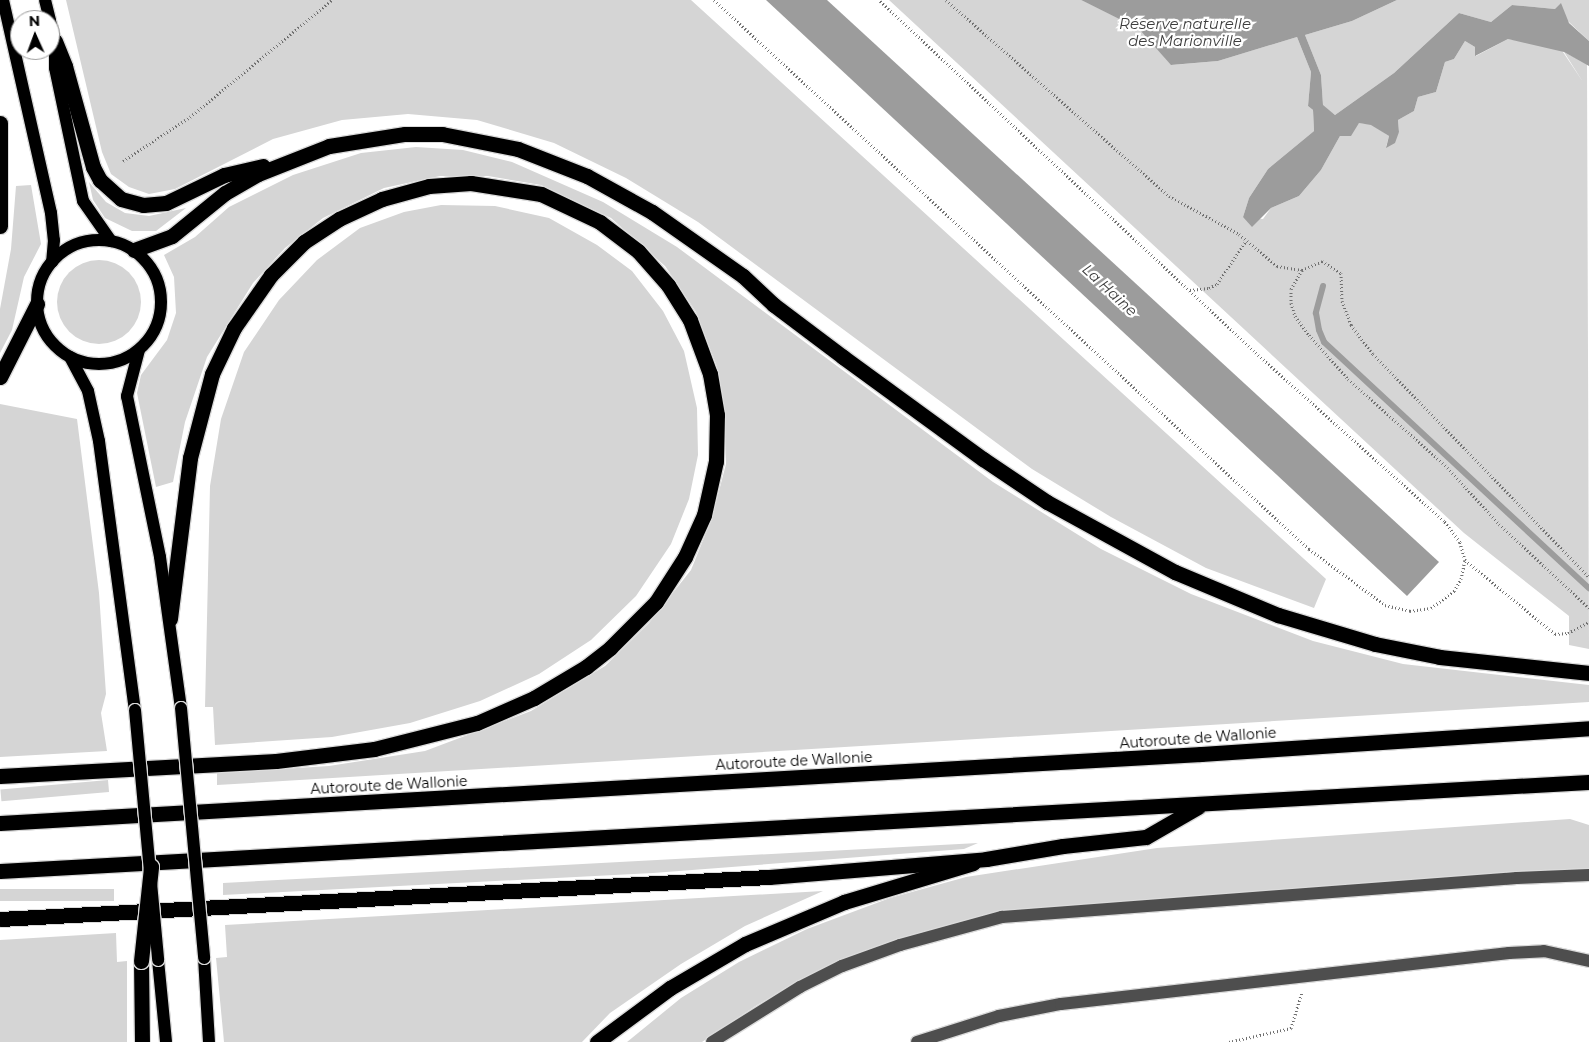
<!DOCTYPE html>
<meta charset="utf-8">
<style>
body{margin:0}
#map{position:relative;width:1589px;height:1042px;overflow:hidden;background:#fff;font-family:Montserrat,sans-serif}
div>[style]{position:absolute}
.green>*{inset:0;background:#d5d5d5;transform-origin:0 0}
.round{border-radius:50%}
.water>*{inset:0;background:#9c9c9c}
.stream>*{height:6px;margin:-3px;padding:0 3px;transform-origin:3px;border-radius:3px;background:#9c9c9c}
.path>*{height:3px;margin-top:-1.5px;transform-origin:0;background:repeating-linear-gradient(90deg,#707070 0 1px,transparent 0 3.5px)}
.roads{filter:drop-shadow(1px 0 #dbdbdb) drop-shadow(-1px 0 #dbdbdb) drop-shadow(0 1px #dbdbdb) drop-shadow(0 -1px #dbdbdb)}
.minor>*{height:12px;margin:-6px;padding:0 6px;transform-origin:6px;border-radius:6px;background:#4e4e4e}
.major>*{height:12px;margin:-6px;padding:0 6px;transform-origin:6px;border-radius:6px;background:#000}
.major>.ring{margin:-6px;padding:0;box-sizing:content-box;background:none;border:12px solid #000;border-radius:50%}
.highway>*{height:15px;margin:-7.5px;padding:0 7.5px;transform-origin:7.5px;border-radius:7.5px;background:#000}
.bridges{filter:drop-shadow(1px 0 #dbdbdb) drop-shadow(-1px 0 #dbdbdb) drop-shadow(0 1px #dbdbdb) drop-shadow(0 -1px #dbdbdb)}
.major-bridge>*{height:12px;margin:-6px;padding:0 6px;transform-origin:6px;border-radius:6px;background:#000}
.highway-bridge>*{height:15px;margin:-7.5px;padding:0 7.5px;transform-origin:7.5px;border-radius:7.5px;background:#000}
span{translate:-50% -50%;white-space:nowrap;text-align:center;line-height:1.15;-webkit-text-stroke:4.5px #fff;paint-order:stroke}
.street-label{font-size:14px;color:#000}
.water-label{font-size:15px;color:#3d3d3d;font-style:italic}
.north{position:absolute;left:10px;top:10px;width:50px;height:50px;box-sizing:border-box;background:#fff;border:1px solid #999;border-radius:50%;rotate:358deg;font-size:14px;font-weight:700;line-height:20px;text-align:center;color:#000}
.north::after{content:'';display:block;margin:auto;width:18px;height:22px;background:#000;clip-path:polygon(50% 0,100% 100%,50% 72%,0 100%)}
</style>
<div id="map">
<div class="green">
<div style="clip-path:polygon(66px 0,691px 0,1326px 579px,1314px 608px,1206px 568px,1111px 517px,1032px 469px,698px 222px,626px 178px,554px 143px,477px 120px,408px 114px,342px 120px,273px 139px,175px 189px,149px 194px,129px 187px,111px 174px,102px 152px)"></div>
<div style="clip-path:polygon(889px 0,1081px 0,1139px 29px,1172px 65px,1218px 61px,1297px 37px,1311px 72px,1308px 106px,1313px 110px,1314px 131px,1268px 169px,1249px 198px,1243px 217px,1263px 219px,1271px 208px,1299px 196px,1321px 170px,1340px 136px,1359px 123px,1371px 124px,1389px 136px,1386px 147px,1399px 132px,1398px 120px,1414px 111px,1418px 97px,1436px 92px,1445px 62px,1454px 59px,1465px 41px,1475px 47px,1476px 56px,1508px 39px,1521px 41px,1549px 31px,1583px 82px,1564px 52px,1587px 64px,1589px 649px,1569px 645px,1569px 616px,1464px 533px)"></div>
<div style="clip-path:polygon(1397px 0,1589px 0,1589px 41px,1555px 9px,1512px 5px,1491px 22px,1459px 13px,1394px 73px,1335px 115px,1323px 106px,1321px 75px,1305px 35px,1352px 21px)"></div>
<div style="clip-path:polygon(416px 147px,463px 150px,512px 162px,603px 202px,677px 247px,993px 482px,1101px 549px,1191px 594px,1313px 641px,1403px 664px,1589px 685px,1589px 702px,217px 785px,217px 773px,329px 766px,425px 751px,531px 711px,605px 666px,649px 623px,691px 570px,712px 518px,726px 464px,725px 410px,716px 364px,696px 312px,665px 266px,611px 218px,541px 185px,488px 176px,440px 176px,384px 188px,323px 218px,285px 248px,253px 283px,207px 357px,185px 422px,173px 482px,156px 487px,137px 393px,141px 375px,167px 340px,176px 313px,174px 277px,164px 255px,195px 237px,229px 207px,293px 175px,361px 153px)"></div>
<div style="clip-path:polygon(89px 182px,106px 202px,125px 213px,149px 216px,186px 208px,156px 231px,132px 231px,105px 218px,93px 200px)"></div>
<div style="clip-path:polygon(31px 185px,41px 244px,24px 277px,12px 330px,0 353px,0 309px,11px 249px,16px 186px)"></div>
<div style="clip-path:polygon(441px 205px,495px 206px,549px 218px,597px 245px,632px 271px,663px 311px,684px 351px,697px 408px,698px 455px,689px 499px,671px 544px,636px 596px,591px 640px,539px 674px,480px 701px,410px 723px,332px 737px,215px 745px,213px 707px,205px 707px,210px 486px,221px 419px,244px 352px,279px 300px,317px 260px,360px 228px,404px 212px)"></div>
<div class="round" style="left:57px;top:260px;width:84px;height:84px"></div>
<div style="clip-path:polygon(0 404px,77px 419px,99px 593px,106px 694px,101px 713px,107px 751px,0 757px)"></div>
<div style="left:108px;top:780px;width:12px;height:108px;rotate:85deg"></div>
<div style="clip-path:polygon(1570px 819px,1589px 825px,1589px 870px,1037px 911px,815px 973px,757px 1005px,702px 1042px,627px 1042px,681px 998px,739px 962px,807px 929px,890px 898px,966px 877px,1157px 848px)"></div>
<div style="clip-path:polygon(978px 843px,964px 849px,653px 873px,223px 895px,223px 883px)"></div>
<div style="left:114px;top:889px;width:12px;height:114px;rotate:90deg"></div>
<div style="clip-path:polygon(823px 891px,745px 926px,681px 964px,610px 1013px,582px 1042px,224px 1042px,216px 958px,227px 957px,225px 925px)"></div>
<div style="clip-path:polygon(116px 933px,117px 962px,127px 961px,127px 1042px,0 1042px,0 940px)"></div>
</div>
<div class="water">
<div style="clip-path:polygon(766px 0,827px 0,1439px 562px,1407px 596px)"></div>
<div style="clip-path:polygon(1081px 0,1397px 0,1352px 21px,1305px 35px,1321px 75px,1323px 105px,1335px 115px,1394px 73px,1459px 13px,1491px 22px,1512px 5px,1555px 9px,1561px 3px,1569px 23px,1589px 41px,1589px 66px,1564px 52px,1508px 39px,1475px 56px,1475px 47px,1465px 41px,1454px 59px,1445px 62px,1436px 92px,1418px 97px,1414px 111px,1398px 120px,1399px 132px,1395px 143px,1386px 148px,1389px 136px,1371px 125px,1359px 123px,1351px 136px,1340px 136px,1321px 170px,1299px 196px,1271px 208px,1252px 227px,1243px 217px,1249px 198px,1268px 169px,1314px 131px,1313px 110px,1308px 106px,1311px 72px,1297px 37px,1218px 61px,1171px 65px,1139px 29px)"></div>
</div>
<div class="stream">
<div style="left:1323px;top:286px;width:28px;rotate:105deg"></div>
<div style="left:1316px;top:313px;width:17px;rotate:80deg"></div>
<div style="left:1319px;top:330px;width:13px;rotate:67deg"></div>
<div style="left:1324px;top:342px;width:362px;rotate:42.9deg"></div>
</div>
<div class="path">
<div style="left:714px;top:0;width:810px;rotate:42.7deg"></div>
<div style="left:1309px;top:549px;width:94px;rotate:36.4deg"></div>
<div style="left:1385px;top:605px;width:26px;rotate:13deg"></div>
<div style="left:1410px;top:611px;width:21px;rotate:-8deg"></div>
<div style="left:1431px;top:608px;width:29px;rotate:-36deg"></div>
<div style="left:1454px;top:591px;width:14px;rotate:-60deg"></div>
<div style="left:1461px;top:579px;width:19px;rotate:-78deg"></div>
<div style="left:1465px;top:560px;width:19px;rotate:-106deg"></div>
<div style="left:1460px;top:542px;width:26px;rotate:-127deg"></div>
<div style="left:1444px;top:521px;width:255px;rotate:-138.2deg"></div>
<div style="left:1254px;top:351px;width:514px;rotate:-136.89deg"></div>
<div style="left:946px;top:0;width:297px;rotate:41.3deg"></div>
<div style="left:1169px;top:196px;width:80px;rotate:28.5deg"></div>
<div style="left:1239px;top:234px;width:50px;rotate:40.1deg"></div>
<div style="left:1277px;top:266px;width:25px;rotate:9deg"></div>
<div style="left:1302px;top:270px;width:22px;rotate:-24deg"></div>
<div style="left:1322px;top:261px;width:22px;rotate:32deg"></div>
<div style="left:1341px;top:273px;width:28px;rotate:88deg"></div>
<div style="left:1342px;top:301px;width:26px;rotate:69deg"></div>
<div style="left:1351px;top:325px;width:36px;rotate:53deg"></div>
<div style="left:1373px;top:354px;width:310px;rotate:45.9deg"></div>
<div style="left:123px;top:161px;width:80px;rotate:-33.3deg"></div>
<div style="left:190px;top:117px;width:184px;rotate:-39.5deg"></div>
<div style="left:1302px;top:270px;width:22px;rotate:120deg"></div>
<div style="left:1291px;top:289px;width:14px;rotate:90deg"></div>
<div style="left:1291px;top:303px;width:14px;rotate:73deg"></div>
<div style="left:1295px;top:316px;width:24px;rotate:54deg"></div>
<div style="left:1309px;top:335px;width:59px;rotate:48.4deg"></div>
<div style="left:1348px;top:379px;width:130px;rotate:41.6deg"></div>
<div style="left:1445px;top:465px;width:80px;rotate:47.5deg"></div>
<div style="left:1499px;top:524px;width:123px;rotate:43deg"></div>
<div style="left:1190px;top:290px;width:19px;rotate:-6deg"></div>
<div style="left:1209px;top:288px;width:9px;rotate:-27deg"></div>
<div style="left:1217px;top:284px;width:52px;rotate:-56deg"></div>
<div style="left:1465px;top:560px;width:117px;rotate:39.4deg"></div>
<div style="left:1555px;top:634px;width:13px;rotate:-4deg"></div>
<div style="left:1568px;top:633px;width:24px;rotate:-28deg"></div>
<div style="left:1229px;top:1042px;width:64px;rotate:-12.7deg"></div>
<div style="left:1291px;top:1028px;width:38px;rotate:-73deg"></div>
</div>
<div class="roads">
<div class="minor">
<div style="left:712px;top:1042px;width:104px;rotate:-32deg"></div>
<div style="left:800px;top:987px;width:47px;rotate:-26.6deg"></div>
<div style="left:842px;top:966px;width:62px;rotate:-19.9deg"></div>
<div style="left:900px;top:945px;width:106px;rotate:-15.4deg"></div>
<div style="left:1002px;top:917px;width:516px;rotate:-4.33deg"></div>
<div style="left:1517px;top:878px;width:72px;rotate:-2.4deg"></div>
<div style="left:917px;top:1042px;width:86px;rotate:-17.6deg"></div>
<div style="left:999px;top:1016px;width:63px;rotate:-11deg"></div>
<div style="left:1061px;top:1004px;width:451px;rotate:-6.5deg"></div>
<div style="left:1509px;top:953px;width:35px;rotate:-3deg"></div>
<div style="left:1544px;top:951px;width:46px;rotate:12.5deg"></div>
</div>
<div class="major">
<div style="left:3px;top:0;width:218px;rotate:77.3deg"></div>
<div style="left:51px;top:213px;width:27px;rotate:84deg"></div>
<div style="left:54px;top:240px;width:22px;rotate:95deg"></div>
<div style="left:45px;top:0;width:21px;rotate:76deg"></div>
<div style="left:50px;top:21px;width:21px;rotate:76deg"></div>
<div style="left:55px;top:41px;width:27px;rotate:90deg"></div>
<div style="left:55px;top:68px;width:136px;rotate:78.1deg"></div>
<div style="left:83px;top:201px;width:49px;rotate:55deg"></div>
<div class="ring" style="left:37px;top:240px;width:112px;height:112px"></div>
<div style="left:139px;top:350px;width:48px;rotate:104.6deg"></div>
<div style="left:127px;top:396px;width:164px;rotate:78.4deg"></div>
<div style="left:160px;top:557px;width:152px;rotate:82.1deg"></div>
<div style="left:70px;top:357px;width:38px;rotate:62deg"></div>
<div style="left:88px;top:391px;width:51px;rotate:77.6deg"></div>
<div style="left:99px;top:441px;width:271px;rotate:82.4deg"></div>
<div style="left:204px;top:958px;width:84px;rotate:86.6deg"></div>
<div style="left:158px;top:960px;width:82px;rotate:84.4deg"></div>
</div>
<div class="highway">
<div style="left:55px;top:41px;width:27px;rotate:68deg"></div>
<div style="left:65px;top:66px;width:105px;rotate:74.5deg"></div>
<div style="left:93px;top:167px;width:15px;rotate:62deg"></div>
<div style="left:100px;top:180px;width:28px;rotate:42deg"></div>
<div style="left:121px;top:199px;width:23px;rotate:15deg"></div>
<div style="left:143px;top:205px;width:23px;rotate:-5deg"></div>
<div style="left:166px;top:203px;width:64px;rotate:-25.8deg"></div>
<div style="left:224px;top:175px;width:40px;rotate:-13deg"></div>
<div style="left:0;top:123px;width:103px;rotate:90deg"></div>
<div style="left:134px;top:250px;width:40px;rotate:-20.2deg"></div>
<div style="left:172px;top:236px;width:68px;rotate:-39.1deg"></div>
<div style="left:225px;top:193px;width:38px;rotate:-30deg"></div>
<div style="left:258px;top:174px;width:76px;rotate:-21.5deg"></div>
<div style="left:329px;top:146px;width:77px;rotate:-9deg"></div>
<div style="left:405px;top:134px;width:37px"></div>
<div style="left:442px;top:134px;width:77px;rotate:11.2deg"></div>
<div style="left:518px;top:149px;width:74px;rotate:21.4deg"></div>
<div style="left:587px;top:176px;width:74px;rotate:29deg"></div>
<div style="left:652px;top:212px;width:111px;rotate:35.1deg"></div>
<div style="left:743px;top:276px;width:42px;rotate:43.1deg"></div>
<div style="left:774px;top:305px;width:86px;rotate:37deg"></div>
<div style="left:843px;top:357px;width:173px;rotate:36.1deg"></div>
<div style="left:983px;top:459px;width:77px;rotate:33.9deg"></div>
<div style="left:1047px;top:502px;width:146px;rotate:28.7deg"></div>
<div style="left:1175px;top:572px;width:112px;rotate:22.7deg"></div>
<div style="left:1278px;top:615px;width:101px;rotate:16.6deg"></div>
<div style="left:1375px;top:644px;width:66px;rotate:11.3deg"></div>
<div style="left:1440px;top:657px;width:150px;rotate:6.1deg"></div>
<div style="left:0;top:377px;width:82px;rotate:-63.1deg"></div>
<div style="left:0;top:776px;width:276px;rotate:-3.1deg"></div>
<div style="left:276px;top:761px;width:99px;rotate:-7deg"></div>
<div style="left:374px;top:749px;width:106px;rotate:-14.2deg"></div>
<div style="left:477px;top:723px;width:62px;rotate:-23.7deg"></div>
<div style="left:534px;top:698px;width:61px;rotate:-30.8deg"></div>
<div style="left:586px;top:667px;width:31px;rotate:-38deg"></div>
<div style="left:610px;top:648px;width:65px;rotate:-45deg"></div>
<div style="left:656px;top:602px;width:54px;rotate:-57.2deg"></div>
<div style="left:685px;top:557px;width:46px;rotate:-65.7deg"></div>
<div style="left:704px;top:515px;width:55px;rotate:-77.5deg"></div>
<div style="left:716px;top:461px;width:46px;rotate:-88.8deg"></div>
<div style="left:717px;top:415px;width:42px;rotate:-99.7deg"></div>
<div style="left:710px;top:374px;width:58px;rotate:-110.3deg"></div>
<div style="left:690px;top:320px;width:41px;rotate:-122.2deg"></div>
<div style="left:668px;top:285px;width:45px;rotate:-131.4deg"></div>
<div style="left:638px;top:251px;width:48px;rotate:-142.7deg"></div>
<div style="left:600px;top:222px;width:65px;rotate:-154.6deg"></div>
<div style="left:541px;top:194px;width:71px;rotate:-171.1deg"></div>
<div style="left:471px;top:183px;width:42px;rotate:175.9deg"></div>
<div style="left:429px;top:186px;width:49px;rotate:164.5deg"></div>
<div style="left:382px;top:199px;width:47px;rotate:155.1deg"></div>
<div style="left:339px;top:219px;width:42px;rotate:146.7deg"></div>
<div style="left:304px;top:242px;width:47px;rotate:135deg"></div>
<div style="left:271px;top:275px;width:65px;rotate:124.9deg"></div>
<div style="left:234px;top:328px;width:51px;rotate:115.6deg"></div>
<div style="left:212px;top:374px;width:87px;rotate:104.7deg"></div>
<div style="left:190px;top:458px;width:162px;rotate:97.1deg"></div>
<div style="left:0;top:823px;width:1203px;rotate:-3.29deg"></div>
<div style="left:1201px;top:754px;width:389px;rotate:-3.8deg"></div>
<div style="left:0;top:871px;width:1591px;rotate:-3.21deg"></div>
<div style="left:0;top:919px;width:770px;rotate:-3.13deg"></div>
<div style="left:769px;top:877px;width:218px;rotate:-4.7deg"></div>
<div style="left:986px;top:859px;width:78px;rotate:-9.6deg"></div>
<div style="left:1063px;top:846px;width:83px;rotate:-6.2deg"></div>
<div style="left:1146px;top:837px;width:60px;rotate:-30deg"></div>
<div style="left:141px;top:961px;width:81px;rotate:89.3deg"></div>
<div style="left:597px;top:1042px;width:91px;rotate:-36.5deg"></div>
<div style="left:670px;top:988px;width:87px;rotate:-30.4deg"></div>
<div style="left:745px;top:944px;width:108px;rotate:-23deg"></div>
<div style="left:844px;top:902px;width:135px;rotate:-16.8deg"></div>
</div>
</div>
<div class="bridges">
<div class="major-bridge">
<div style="left:181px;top:708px;width:251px;rotate:84.7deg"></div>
<div style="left:135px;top:710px;width:251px;rotate:84.7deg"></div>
</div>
<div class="highway-bridge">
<div style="left:141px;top:961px;width:95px;rotate:-83.9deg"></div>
</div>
</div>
<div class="street-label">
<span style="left:1198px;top:738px;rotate:-4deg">Autoroute de Wallonie</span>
<span style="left:794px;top:761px;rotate:-3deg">Autoroute de Wallonie</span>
<span style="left:389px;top:785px;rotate:-3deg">Autoroute de Wallonie</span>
</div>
<div class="water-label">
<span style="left:1185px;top:32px">Réserve naturelle<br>des Marionville</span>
<span style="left:1110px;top:290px;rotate:43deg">La Haine</span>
</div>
<div class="north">N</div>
</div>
